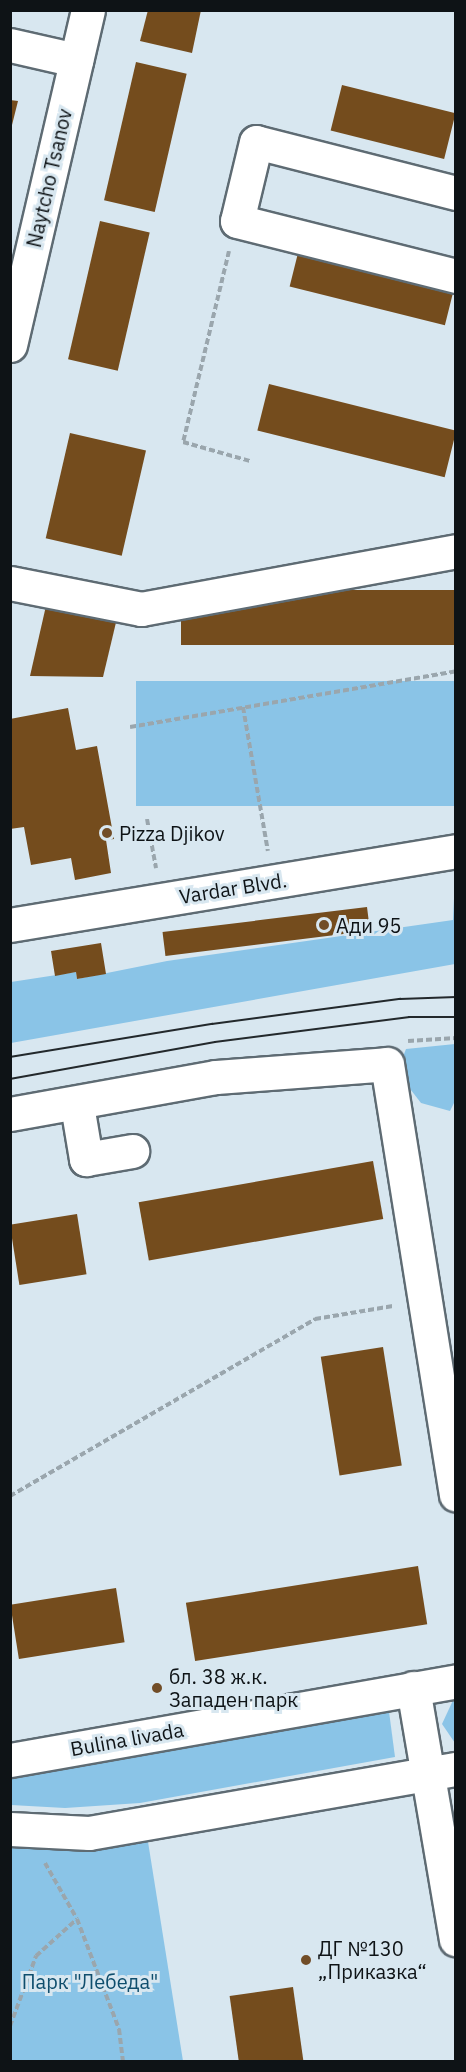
<!DOCTYPE html>
<meta charset="utf-8">
<style>
body{margin:0}
#map{position:relative;width:466px;height:2072px;overflow:hidden;background:#d8e7f0;font-family:"IBM Plex Sans",sans-serif}
div>[style]{position:absolute}
.green>*{inset:0;background:#8ac4e7;transform-origin:0 0}
.building>*{inset:0;background:#744c1d;transform-origin:0 0}
.path>*{height:4px;margin-top:-2px;transform-origin:0;background:repeating-linear-gradient(90deg,#9aa6ad 0 6px,transparent 0 9px)}
.roads{filter:drop-shadow(2px 0 #5e6b73) drop-shadow(-2px 0 #5e6b73) drop-shadow(0 2px #5e6b73) drop-shadow(0 -2px #5e6b73)}
.minor>*{height:33px;margin:-16.5px;padding:0 16.5px;transform-origin:16.5px;border-radius:16.5px;background:#fff}
.tram>*{height:1.5px;margin:-0.75px;padding:0 0.75px;transform-origin:0.75px;border-radius:0.75px;background:#23292c}
.dots>*{width:16px;height:16px;translate:-50% -50%;box-sizing:border-box;border:3px solid #d8e7f0;border-radius:50%}
span{translate:-50% -50%;white-space:nowrap;text-align:center;line-height:1.15;-webkit-text-stroke:6px #d8e7f0;paint-order:stroke}
.street-label{font-size:20px;color:#0e1316}
.poi-label{font-size:20px;color:#0e1316}
.left{translate:0 -50%;text-align:left}
.park-label{font-size:20px;color:#0f4e6d}
.frame{position:absolute;inset:0;border:12px solid #0e1316;pointer-events:none}
</style>
<div id="map">
<div class="green">
<div style="left:455px;top:681px;width:125px;height:319px;rotate:90deg"></div>
<div style="clip-path:polygon(455px 876px,455px 964px,11px 1043px,11px 982px,76px 972px,77px 979px,167px 961px,453px 920px)"></div>
<div style="clip-path:polygon(455px 1044px,455px 1101px,450px 1111px,421px 1103px,397px 1072px,406px 1049px)"></div>
<div style="clip-path:polygon(455px 1696px,455px 1743px,442px 1724px)"></div>
<div style="clip-path:polygon(388px 1704px,395px 1757px,140px 1803px,65px 1808px,11px 1805px,11px 1768px)"></div>
<div style="clip-path:polygon(145px 1823px,183px 2061px,11px 2062px,11px 1829px)"></div>
</div>
<div class="building">
<div style="clip-path:polygon(148px 10px,201px 10px,192px 53px,140px 41px)"></div>
<div style="left:136px;top:62px;width:52px;height:142px;rotate:13deg"></div>
<div style="left:342px;top:85px;width:117px;height:47px;rotate:14deg"></div>
<div style="clip-path:polygon(10px 100px,18px 101px,11px 129px,10px 129px)"></div>
<div style="left:100px;top:221px;width:51px;height:142px;rotate:13deg"></div>
<div style="left:301px;top:241px;width:160px;height:47px;rotate:14deg"></div>
<div style="left:269px;top:384px;width:193px;height:48px;rotate:14deg"></div>
<div style="left:70px;top:433px;width:78px;height:108px;rotate:13deg"></div>
<div style="left:456px;top:590px;width:55px;height:275px;rotate:90deg"></div>
<div style="clip-path:polygon(48px 597px,118px 614px,103px 677px,30px 676px)"></div>
<div style="clip-path:polygon(68px 708px,76px 750px,97px 746px,114px 839px,106px 840px,111px 873px,75px 880px,71px 858px,31px 865px,24px 827px,10px 829px,10px 719px)"></div>
<div style="left:367px;top:907px;width:24px;height:206px;rotate:83deg"></div>
<div style="clip-path:polygon(101px 943px,106px 974px,77px 979px,76px 972px,55px 976px,51px 951px)"></div>
<div style="left:373px;top:1161px;width:59px;height:238px;rotate:80deg"></div>
<div style="left:77px;top:1214px;width:61px;height:68px;rotate:81deg"></div>
<div style="left:383px;top:1347px;width:120px;height:63px;rotate:81deg"></div>
<div style="left:418px;top:1566px;width:59px;height:235px;rotate:81deg"></div>
<div style="left:116px;top:1588px;width:55px;height:107px;rotate:81deg"></div>
<div style="left:293px;top:1987px;width:76px;height:64px;rotate:82deg"></div>
</div>
<div class="path">
<div style="left:229px;top:251px;width:196px;rotate:103.5deg"></div>
<div style="left:183px;top:442px;width:70px;rotate:15.8deg"></div>
<div style="left:243px;top:707px;width:146px;rotate:80.2deg"></div>
<div style="left:130px;top:727px;width:331px;rotate:-9.7deg"></div>
<div style="left:147px;top:819px;width:50px;rotate:79.6deg"></div>
<div style="left:408px;top:1041px;width:48px;rotate:-3.6deg"></div>
<div style="left:10px;top:1496px;width:353px;rotate:-30.1deg"></div>
<div style="left:315px;top:1319px;width:79px;rotate:-9.5deg"></div>
<div style="left:45px;top:1863px;width:64px;rotate:60.3deg"></div>
<div style="left:77px;top:1919px;width:118px;rotate:69.1deg"></div>
<div style="left:119px;top:2029px;width:33px;rotate:83deg"></div>
<div style="left:10px;top:2026px;width:75px;rotate:-69.6deg"></div>
<div style="left:36px;top:1956px;width:55px;rotate:-42.1deg"></div>
</div>
<div class="roads">
<div class="minor">
<div style="left:10px;top:45px;width:68px;rotate:12.8deg"></div>
<div style="left:456px;top:193px;width:206px;rotate:-165.7deg"></div>
<div style="left:256px;top:142px;width:81px;rotate:103.5deg"></div>
<div style="left:237px;top:221px;width:226px;rotate:14.1deg"></div>
<div style="left:10px;top:345px;width:344px;rotate:-76.9deg"></div>
<div style="left:10px;top:583px;width:134px;rotate:11.2deg"></div>
<div style="left:141px;top:609px;width:320px;rotate:-10.4deg"></div>
<div style="left:10px;top:925px;width:452px;rotate:-9.4deg"></div>
<div style="left:77px;top:1105px;width:55px;rotate:80.5deg"></div>
<div style="left:86px;top:1159px;width:47px;rotate:-9.9deg"></div>
<div style="left:10px;top:1114px;width:209px;rotate:-10.2deg"></div>
<div style="left:216px;top:1077px;width:171px;rotate:-4.3deg"></div>
<div style="left:387px;top:1064px;width:436px;rotate:80.9deg"></div>
<div style="left:413px;top:1688px;width:255px;rotate:80.3deg"></div>
<div style="left:10px;top:1760px;width:453px;rotate:-10deg"></div>
<div style="left:10px;top:1829px;width:79px;rotate:2.9deg"></div>
<div style="left:89px;top:1833px;width:373px;rotate:-9.9deg"></div>
</div>
</div>
<div class="tram">
<div style="left:10px;top:1057px;width:205px;rotate:-9.3deg"></div>
<div style="left:212px;top:1024px;width:190px;rotate:-7.6deg"></div>
<div style="left:400px;top:999px;width:56px;rotate:-2deg"></div>
<div style="left:10px;top:1079px;width:208px;rotate:-10.2deg"></div>
<div style="left:215px;top:1042px;width:196px;rotate:-7.3deg"></div>
<div style="left:409px;top:1017px;width:47px"></div>
</div>
<div class="dots">
<div style="left:107px;top:833px;background:#714d27"></div>
<div style="left:324px;top:925px;background:#714d27"></div>
<div style="left:157px;top:1688px;background:#714d27"></div>
<div style="left:306px;top:1960px;background:#714d27"></div>
</div>
<div class="street-label">
<span style="left:49px;top:178px;rotate:-77deg">Naytcho Tsanov</span>
<span style="left:233px;top:888px;rotate:-9deg">Vardar Blvd.</span>
<span style="left:127px;top:1739px;rotate:-10deg">Bulina livada</span>
</div>
<div class="poi-label">
<span class="left" style="left:119px;top:833px">Pizza Djikov</span>
<span class="left" style="left:336px;top:925px">Ади 95</span>
<span class="left" style="left:169px;top:1688px">бл. 38 ж.к.<br>Западен парк</span>
<span class="left" style="left:318px;top:1960px">ДГ №130<br>„Приказка“</span>
</div>
<div class="park-label">
<span style="left:90px;top:1981px">Парк "Лебеда"</span>
</div>
<div class="frame"></div>
</div>
